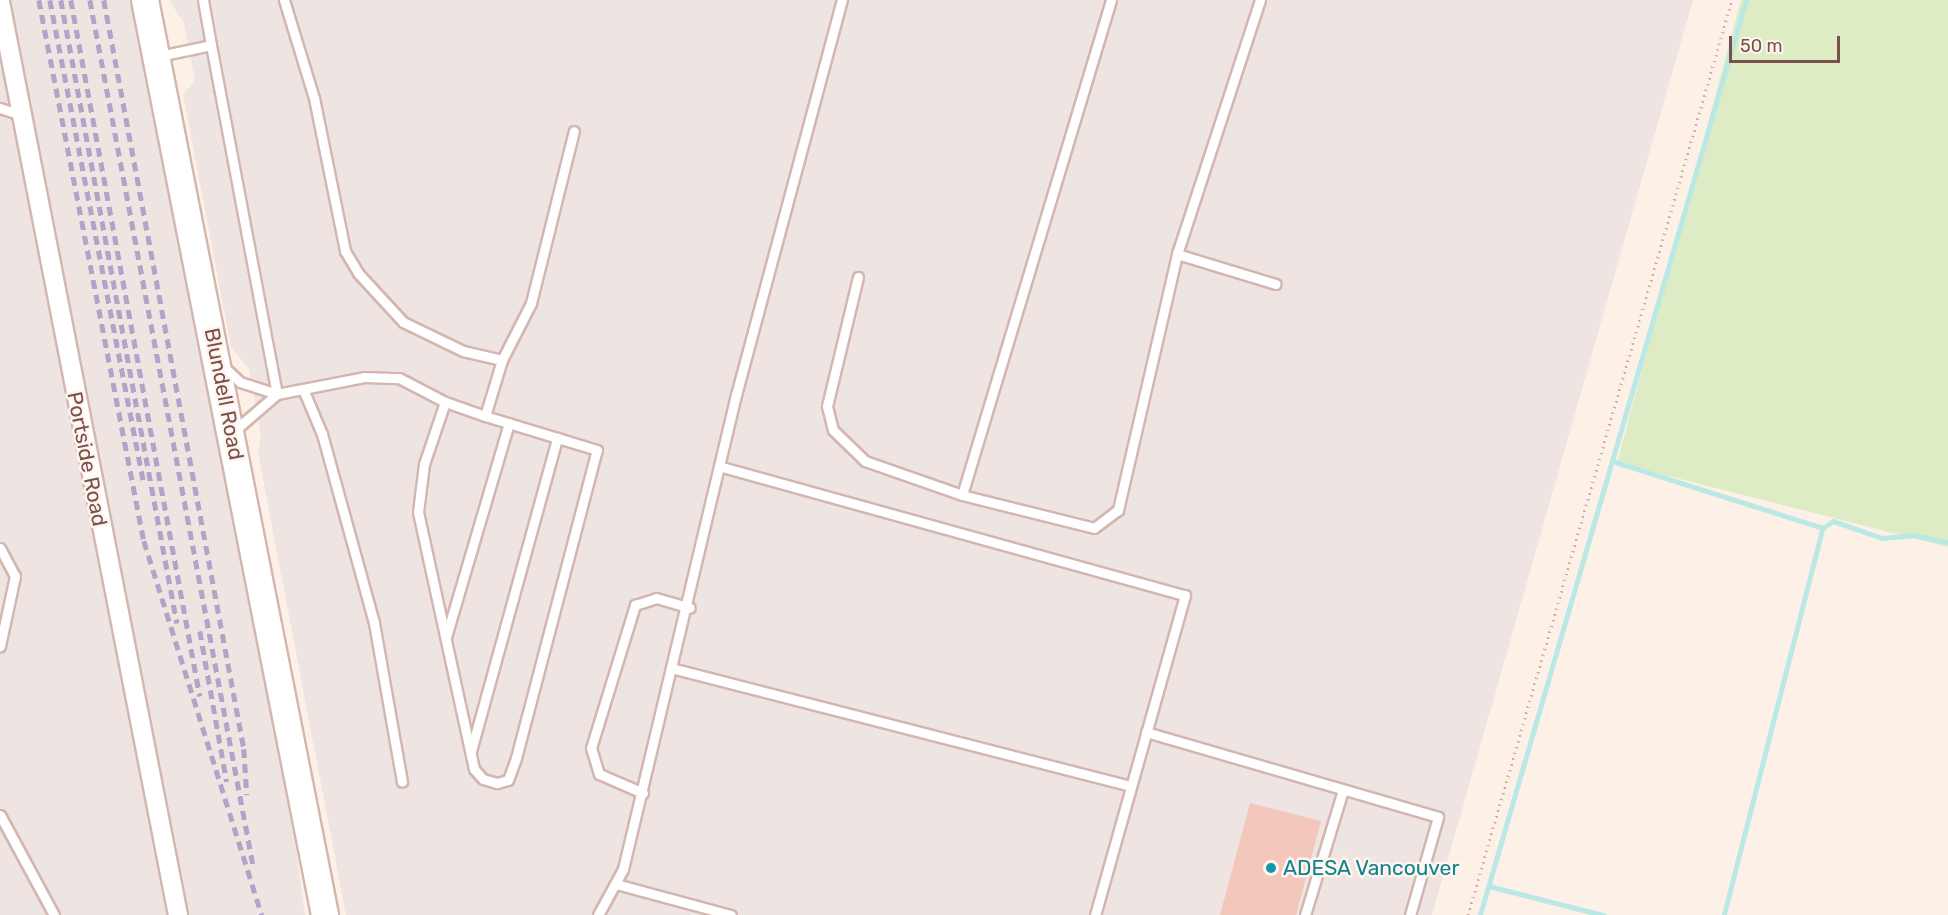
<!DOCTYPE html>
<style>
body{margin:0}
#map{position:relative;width:1948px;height:915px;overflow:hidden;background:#fdf0e7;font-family:Rubik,sans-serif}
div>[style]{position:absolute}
.industrial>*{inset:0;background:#eee4e1}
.green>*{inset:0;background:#ddecc4}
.stream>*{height:4.5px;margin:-2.25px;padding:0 2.25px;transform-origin:2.25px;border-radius:2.25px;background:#bae8e5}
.building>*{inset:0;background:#f4c7bd}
.path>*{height:3px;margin-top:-1.5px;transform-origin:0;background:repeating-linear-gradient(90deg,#d9aaa0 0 1.5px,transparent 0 6px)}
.roads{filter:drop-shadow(2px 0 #d3b7af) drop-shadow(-2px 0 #d3b7af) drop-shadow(0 2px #d3b7af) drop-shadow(0 -2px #d3b7af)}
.lane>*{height:9px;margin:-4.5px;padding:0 4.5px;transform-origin:4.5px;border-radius:4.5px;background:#fff}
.street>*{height:18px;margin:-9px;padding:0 9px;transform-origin:9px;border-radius:9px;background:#fff}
.secondary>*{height:26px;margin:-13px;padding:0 13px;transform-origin:13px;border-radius:13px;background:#fff}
.rail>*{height:4.5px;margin-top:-2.25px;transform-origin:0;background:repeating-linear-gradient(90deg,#b0a4c8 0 9px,transparent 0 15px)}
.dots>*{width:16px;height:16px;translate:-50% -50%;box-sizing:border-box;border:3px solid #fff5ee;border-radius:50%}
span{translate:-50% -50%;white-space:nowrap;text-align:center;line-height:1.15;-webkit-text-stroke:5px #fff5ee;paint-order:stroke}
.street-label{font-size:21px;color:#79504a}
.culture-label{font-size:21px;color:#0d838f}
.left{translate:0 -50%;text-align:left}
.scale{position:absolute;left:1729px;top:36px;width:111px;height:27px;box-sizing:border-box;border:3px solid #79504a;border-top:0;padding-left:8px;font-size:18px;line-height:21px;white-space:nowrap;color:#79504a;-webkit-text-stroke:4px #fff5ee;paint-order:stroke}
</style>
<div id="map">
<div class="industrial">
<div style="clip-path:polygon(0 0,141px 0,283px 752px,305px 915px,0 915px)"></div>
<div style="clip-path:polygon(169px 0,1693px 0,1432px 915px,346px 915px,258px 453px,261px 436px,249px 369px,231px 347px,183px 94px,195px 81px,184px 23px)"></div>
</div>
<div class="green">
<div style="clip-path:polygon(1741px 0,1948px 0,1948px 547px,1617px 463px)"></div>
</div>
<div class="stream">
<div style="left:1612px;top:461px;width:221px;rotate:17.6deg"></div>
<div style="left:1823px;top:528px;width:399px;rotate:104.3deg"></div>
<div style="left:1823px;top:528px;width:12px;rotate:-35deg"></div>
<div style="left:1833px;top:521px;width:52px;rotate:19.1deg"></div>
<div style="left:1882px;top:538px;width:32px;rotate:-5deg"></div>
<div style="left:1914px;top:535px;width:35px;rotate:12deg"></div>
<div style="left:1489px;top:886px;width:118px;rotate:14.3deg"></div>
<div style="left:1480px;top:915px;width:953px;rotate:-73.79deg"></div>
</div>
<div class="building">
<div style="clip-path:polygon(1250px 803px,1321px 821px,1296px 915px,1220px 915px)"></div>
</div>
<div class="path">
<div style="left:1468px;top:915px;width:952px;rotate:-73.91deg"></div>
</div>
<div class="roads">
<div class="lane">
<div style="left:203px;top:0;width:46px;rotate:79.9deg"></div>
<div style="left:284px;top:0;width:102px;rotate:73deg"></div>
<div style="left:314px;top:98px;width:156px;rotate:78.5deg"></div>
<div style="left:345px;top:251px;width:26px;rotate:59deg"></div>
<div style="left:358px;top:273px;width:67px;rotate:47.4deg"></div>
<div style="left:403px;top:322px;width:67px;rotate:25.8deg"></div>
<div style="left:463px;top:351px;width:40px;rotate:13deg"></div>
<div style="left:1111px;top:0;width:517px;rotate:106.75deg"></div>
<div style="left:962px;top:495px;width:136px;rotate:14deg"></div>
<div style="left:1094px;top:528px;width:30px;rotate:-37deg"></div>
<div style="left:1118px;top:510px;width:263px;rotate:-77deg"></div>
<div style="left:1177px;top:254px;width:267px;rotate:-71.9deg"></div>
<div style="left:159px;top:56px;width:53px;rotate:-11.9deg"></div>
<div style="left:211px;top:45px;width:355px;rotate:79.3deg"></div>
<div style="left:0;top:108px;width:23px;rotate:18deg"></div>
<div style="left:1177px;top:254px;width:103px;rotate:16.9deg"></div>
<div style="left:858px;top:277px;width:133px;rotate:103.5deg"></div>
<div style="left:827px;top:406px;width:25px;rotate:76deg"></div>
<div style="left:833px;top:430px;width:45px;rotate:44.1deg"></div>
<div style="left:865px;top:461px;width:103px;rotate:19.3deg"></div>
<div style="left:224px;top:367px;width:22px;rotate:43deg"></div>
<div style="left:240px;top:382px;width:39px;rotate:18deg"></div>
<div style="left:303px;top:389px;width:62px;rotate:-11.1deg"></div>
<div style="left:364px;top:377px;width:35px;rotate:2deg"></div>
<div style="left:399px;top:378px;width:52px;rotate:27.6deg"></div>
<div style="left:485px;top:416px;width:42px;rotate:-160.7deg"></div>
<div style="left:445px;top:402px;width:65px;rotate:108.7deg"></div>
<div style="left:424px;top:464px;width:48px;rotate:97.1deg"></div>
<div style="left:418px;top:512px;width:263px;rotate:77.7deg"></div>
<div style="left:474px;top:769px;width:13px;rotate:48deg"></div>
<div style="left:483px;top:779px;width:15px;rotate:16deg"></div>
<div style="left:497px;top:783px;width:11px;rotate:-15deg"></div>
<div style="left:508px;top:780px;width:23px;rotate:-70deg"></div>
<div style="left:516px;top:758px;width:318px;rotate:-75.3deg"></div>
<div style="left:597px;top:450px;width:117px;rotate:-163.1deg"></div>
<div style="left:485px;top:416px;width:59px;rotate:-73.1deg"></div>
<div style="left:502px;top:360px;width:64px;rotate:-63deg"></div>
<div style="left:531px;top:303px;width:177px;rotate:-76deg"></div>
<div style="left:235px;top:430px;width:55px;rotate:-40.6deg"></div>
<div style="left:277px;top:394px;width:26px;rotate:-11deg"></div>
<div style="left:303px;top:389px;width:49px;rotate:67.1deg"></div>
<div style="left:322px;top:434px;width:196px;rotate:74.6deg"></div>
<div style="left:374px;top:623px;width:161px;rotate:80deg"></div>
<div style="left:722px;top:467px;width:480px;rotate:15.5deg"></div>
<div style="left:1185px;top:595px;width:332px;rotate:105.7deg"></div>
<div style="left:0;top:548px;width:32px;rotate:62deg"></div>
<div style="left:15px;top:576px;width:72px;rotate:102.1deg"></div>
<div style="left:446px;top:637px;width:223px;rotate:-73.6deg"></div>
<div style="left:675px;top:669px;width:470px;rotate:14.4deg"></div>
<div style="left:1146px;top:732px;width:304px;rotate:16.2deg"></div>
<div style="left:1438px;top:817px;width:102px;rotate:105.9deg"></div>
<div style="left:471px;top:751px;width:325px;rotate:-74.6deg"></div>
<div style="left:643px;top:793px;width:48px;rotate:-156.6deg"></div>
<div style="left:599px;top:774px;width:27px;rotate:-107deg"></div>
<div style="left:591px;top:748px;width:150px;rotate:-72.9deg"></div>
<div style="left:635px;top:605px;width:22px;rotate:-18deg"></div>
<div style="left:656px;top:598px;width:35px;rotate:16deg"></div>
<div style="left:0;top:815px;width:114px;rotate:61.6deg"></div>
<div style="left:616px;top:884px;width:119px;rotate:15.1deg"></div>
<div style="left:598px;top:915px;width:52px;rotate:-61.5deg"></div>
<div style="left:623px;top:869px;width:487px;rotate:-76.6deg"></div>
<div style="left:736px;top:395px;width:409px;rotate:-75deg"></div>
<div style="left:1305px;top:915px;width:131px;rotate:-73.1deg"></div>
</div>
<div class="street">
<div style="left:0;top:2px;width:930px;rotate:78.97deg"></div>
</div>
<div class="secondary">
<div style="left:145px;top:0;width:933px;rotate:78.87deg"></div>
</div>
</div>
<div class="rail">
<div style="left:39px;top:0;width:551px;rotate:79.02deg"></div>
<div style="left:144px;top:541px;width:392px;rotate:72.5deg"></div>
<div style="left:50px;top:0;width:489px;rotate:79deg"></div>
<div style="left:61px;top:0;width:634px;rotate:79.45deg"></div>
<div style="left:71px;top:0;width:708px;rotate:79.5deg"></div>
<div style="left:90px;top:0;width:879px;rotate:79.32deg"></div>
<div style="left:104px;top:0;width:762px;rotate:79.41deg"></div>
<div style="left:244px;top:749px;width:46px;rotate:86.3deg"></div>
<div style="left:200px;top:631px;width:153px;rotate:79.9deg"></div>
</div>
<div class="dots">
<div style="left:1271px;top:868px;background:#0f9aa8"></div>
</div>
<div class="street-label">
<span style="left:224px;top:394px;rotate:79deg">Blundell Road</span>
<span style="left:87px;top:459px;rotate:79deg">Portside Road</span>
</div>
<div class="culture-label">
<span class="left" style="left:1283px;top:868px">ADESA Vancouver</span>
</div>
<div class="scale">50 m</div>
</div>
